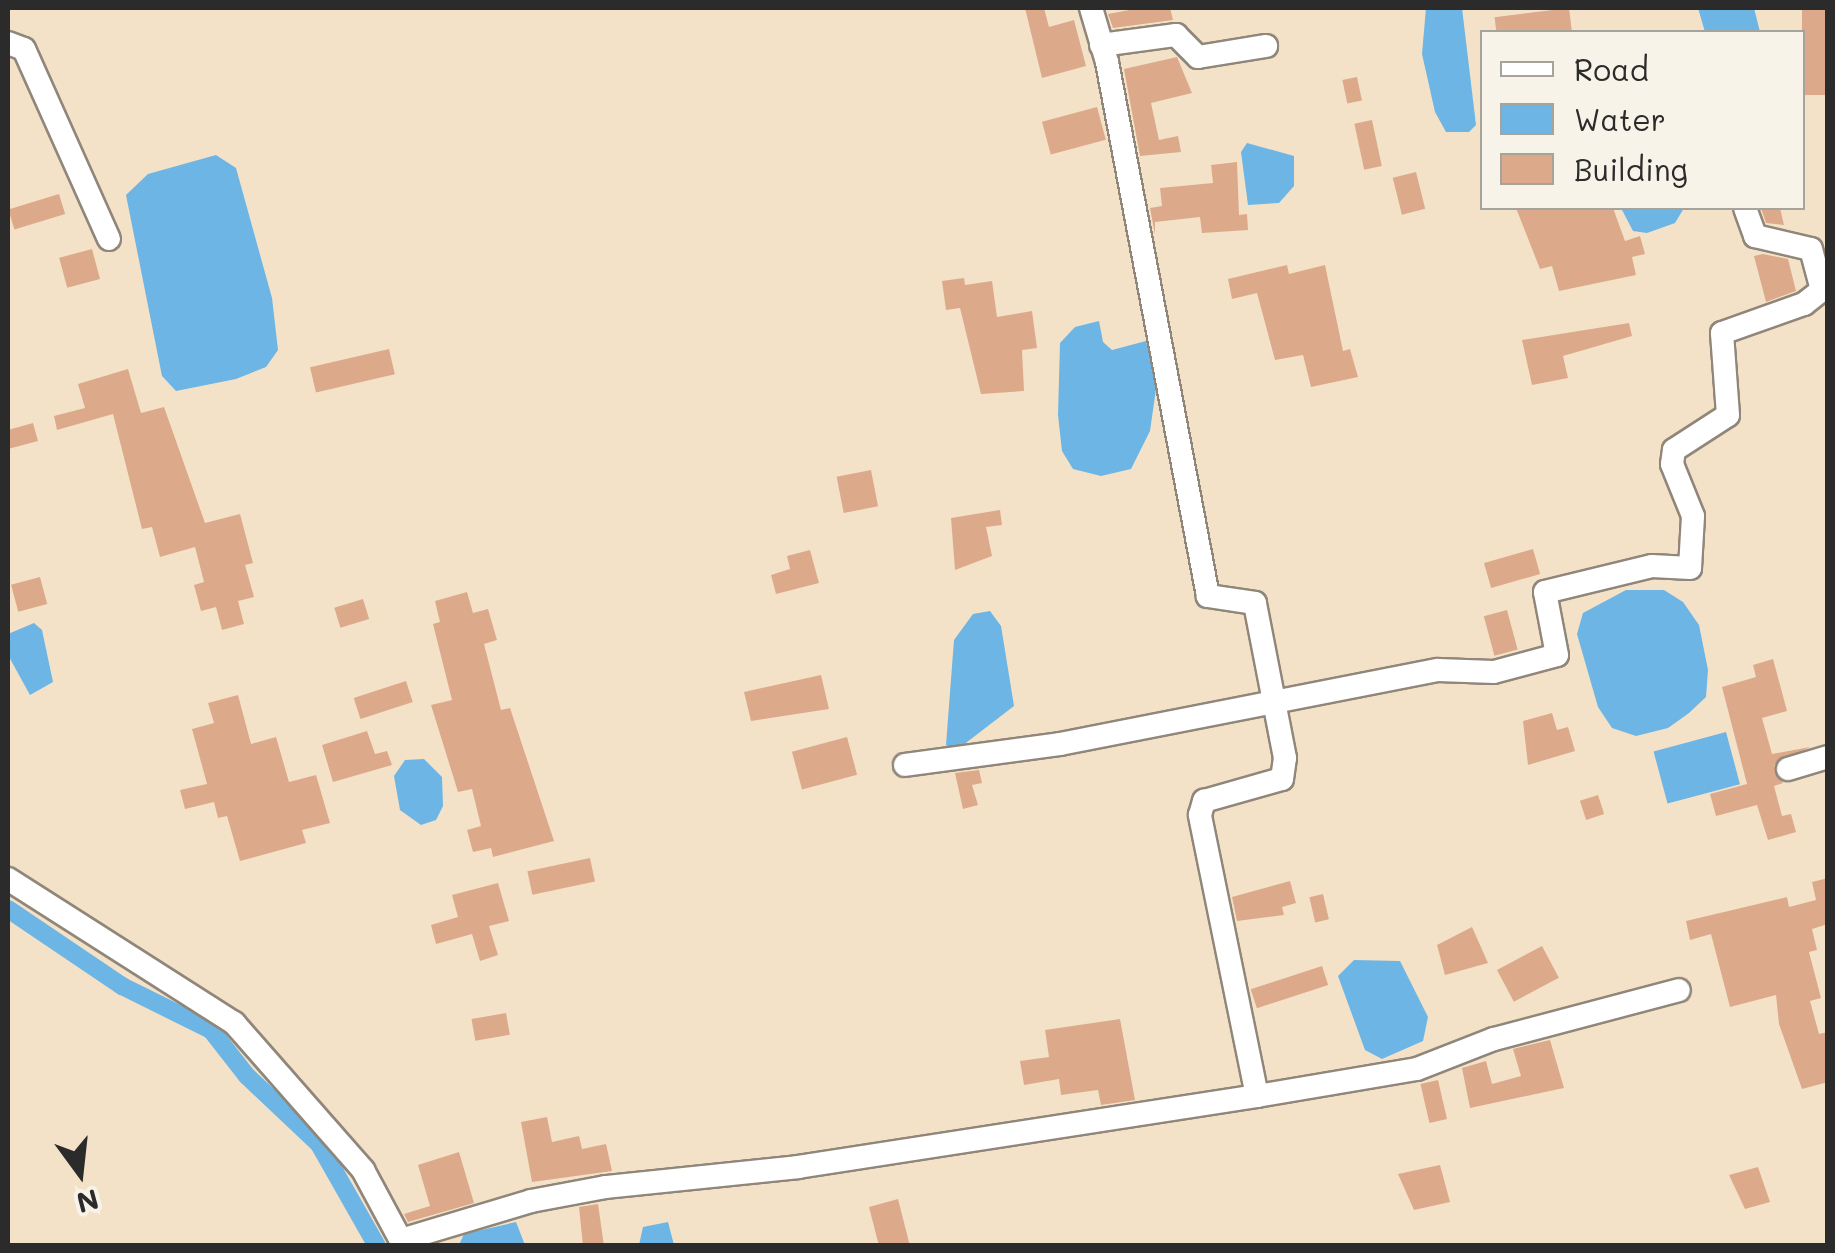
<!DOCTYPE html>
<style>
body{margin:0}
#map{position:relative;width:1835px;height:1253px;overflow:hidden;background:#f4e2c8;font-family:Mali,sans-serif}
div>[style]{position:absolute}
.water>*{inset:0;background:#6cb5e4;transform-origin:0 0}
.canal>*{height:18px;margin:-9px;padding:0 9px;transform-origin:9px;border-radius:9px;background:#6cb5e4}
.building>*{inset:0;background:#dcaa8a;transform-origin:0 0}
.roads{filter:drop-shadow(2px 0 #90867a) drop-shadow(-2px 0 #90867a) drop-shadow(0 2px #90867a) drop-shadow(0 -2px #90867a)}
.minor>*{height:22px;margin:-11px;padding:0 11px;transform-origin:11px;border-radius:11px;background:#fff}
span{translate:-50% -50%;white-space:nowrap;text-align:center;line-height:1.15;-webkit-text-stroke:8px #f7f3e8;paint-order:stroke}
.frame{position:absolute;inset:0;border:10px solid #2b2b2b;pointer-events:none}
.legend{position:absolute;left:1480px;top:30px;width:325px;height:180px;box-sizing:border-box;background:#f7f3e8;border:2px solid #a5a39c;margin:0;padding:12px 18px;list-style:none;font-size:30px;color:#2b2b2b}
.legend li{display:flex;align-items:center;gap:20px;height:50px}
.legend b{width:50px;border:2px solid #a5a39c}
.north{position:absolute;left:30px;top:1123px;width:100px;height:100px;-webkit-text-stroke:8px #f7f3e8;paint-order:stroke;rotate:165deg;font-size:28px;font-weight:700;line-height:40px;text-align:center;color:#2b2b2b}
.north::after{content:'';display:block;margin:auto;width:35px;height:45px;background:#2b2b2b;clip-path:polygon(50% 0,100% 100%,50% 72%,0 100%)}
</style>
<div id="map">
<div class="water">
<div style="clip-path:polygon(1426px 8px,1462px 8px,1476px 125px,1469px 132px,1446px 132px,1435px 112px,1422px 54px)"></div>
<div style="clip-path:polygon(1698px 8px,1754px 8px,1760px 32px,1705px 32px)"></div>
<div style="clip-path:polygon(1247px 143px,1294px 156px,1294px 186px,1279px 203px,1248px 205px,1241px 152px)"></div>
<div style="clip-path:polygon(216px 155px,236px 168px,272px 298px,278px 350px,266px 367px,236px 379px,176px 391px,162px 376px,126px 195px,148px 174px)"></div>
<div style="clip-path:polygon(1621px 208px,1684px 208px,1675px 223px,1647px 233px,1633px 231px)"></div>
<div style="clip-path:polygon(1099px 321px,1103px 342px,1112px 350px,1146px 341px,1157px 382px,1150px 431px,1131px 469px,1101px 476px,1073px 469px,1062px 451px,1058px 415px,1060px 343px,1075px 327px)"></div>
<div style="clip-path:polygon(1626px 590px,1664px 590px,1683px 602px,1699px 625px,1708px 670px,1706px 697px,1689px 713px,1668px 728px,1636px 736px,1612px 728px,1598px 707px,1577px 634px,1583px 613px)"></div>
<div style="clip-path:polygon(990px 611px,1001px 626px,1014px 706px,954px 752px,946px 745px,954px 640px,973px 614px)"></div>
<div style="clip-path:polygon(34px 623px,42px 630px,53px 682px,30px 695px,8px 655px,8px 634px)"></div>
<div style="left:1726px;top:732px;width:54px;height:75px;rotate:75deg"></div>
<div style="clip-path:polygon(424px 759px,442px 777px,443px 806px,436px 820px,421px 825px,400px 810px,394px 776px,405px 760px)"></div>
<div style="clip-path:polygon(1354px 960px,1400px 961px,1428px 1017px,1423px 1041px,1382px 1059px,1365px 1050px,1338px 976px)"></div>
<div style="clip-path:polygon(516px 1222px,525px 1245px,459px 1245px,464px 1234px)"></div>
<div style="clip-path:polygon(668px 1222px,674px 1245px,639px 1245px,643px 1227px)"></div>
</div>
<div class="canal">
<div style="left:8px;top:909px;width:138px;rotate:34deg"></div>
<div style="left:122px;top:986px;width:99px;rotate:26.3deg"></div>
<div style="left:211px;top:1030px;width:58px;rotate:52deg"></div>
<div style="left:247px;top:1076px;width:99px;rotate:43.4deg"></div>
<div style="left:319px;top:1144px;width:117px;rotate:60.4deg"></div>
</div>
<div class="building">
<div style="clip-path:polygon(1025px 8px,1044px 8px,1049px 27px,1074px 20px,1086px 66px,1042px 78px)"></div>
<div style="clip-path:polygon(1140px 8px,1170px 8px,1173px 20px,1113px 28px,1108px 14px)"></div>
<div style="left:1569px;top:8px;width:23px;height:75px;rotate:83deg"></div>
<div style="left:1802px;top:8px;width:26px;height:87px"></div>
<div style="clip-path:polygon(1177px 57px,1192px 93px,1151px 103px,1159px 140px,1178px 136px,1181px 152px,1140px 156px,1124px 69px)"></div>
<div style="left:1357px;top:77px;width:24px;height:15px;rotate:78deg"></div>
<div style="left:1097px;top:107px;width:34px;height:57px;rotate:75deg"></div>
<div style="left:1372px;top:120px;width:47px;height:18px;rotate:78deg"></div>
<div style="clip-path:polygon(1237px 162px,1239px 215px,1247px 214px,1248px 230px,1202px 233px,1200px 217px,1155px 222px,1155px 235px,1150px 208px,1162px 206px,1160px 188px,1213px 183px,1211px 165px)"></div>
<div style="left:1416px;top:172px;width:38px;height:24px;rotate:76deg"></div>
<div style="left:59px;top:194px;width:21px;height:53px;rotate:73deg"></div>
<div style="clip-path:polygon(1516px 208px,1613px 208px,1625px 241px,1640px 236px,1645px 254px,1632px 257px,1636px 275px,1559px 291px,1552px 266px,1540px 269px)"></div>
<div style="clip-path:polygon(1761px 208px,1780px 208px,1784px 225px,1766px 223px)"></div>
<div style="left:92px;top:249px;width:31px;height:34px;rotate:75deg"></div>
<div style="clip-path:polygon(1763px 254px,1788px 259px,1796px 291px,1766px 302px,1754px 256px)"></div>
<div style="clip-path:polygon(1287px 265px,1289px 274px,1325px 265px,1343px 351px,1350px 349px,1358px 377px,1311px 387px,1303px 355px,1275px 360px,1257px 293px,1232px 299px,1228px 279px)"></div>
<div style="clip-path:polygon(964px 278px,965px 285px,992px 281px,997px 317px,1032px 311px,1037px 348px,1022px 350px,1024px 391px,981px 394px,960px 308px,946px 310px,942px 281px)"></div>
<div style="clip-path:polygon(1629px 323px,1632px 336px,1563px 356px,1568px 378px,1532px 385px,1522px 340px)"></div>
<div style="left:389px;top:349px;width:26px;height:81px;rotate:77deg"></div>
<div style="clip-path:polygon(128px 369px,141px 413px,164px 407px,205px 523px,240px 514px,253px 563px,245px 565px,254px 597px,238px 601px,244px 624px,222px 630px,216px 607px,201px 611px,194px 585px,204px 582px,195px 547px,160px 557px,152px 527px,142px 529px,113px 414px,57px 430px,54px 416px,85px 408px,78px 384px)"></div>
<div style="clip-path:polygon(33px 423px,38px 441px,8px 449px,8px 430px)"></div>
<div style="left:871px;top:470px;width:37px;height:35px;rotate:79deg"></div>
<div style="clip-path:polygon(1000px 510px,1002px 525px,986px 527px,992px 556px,955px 570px,951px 518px)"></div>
<div style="left:1533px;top:549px;width:26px;height:51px;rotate:74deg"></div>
<div style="clip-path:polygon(810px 550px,819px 583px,776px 594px,771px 575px,790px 569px,787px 556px)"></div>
<div style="left:40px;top:577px;width:28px;height:30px;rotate:75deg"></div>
<div style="clip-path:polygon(467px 592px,473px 613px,488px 609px,497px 640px,484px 644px,501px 710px,510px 708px,554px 841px,493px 857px,491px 848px,473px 852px,467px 830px,481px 826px,472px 789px,458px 792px,431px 705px,452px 700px,433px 624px,440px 622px,435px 601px)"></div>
<div style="left:363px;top:599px;width:21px;height:30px;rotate:73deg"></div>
<div style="left:1507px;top:610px;width:41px;height:24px;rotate:75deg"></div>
<div style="clip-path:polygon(1773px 659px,1787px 711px,1762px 718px,1772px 754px,1810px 747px,1774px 765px,1783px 783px,1774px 786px,1782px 816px,1791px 814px,1796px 832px,1768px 840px,1757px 805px,1716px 816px,1710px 794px,1747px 784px,1722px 687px,1756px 677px,1753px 665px)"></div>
<div style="clip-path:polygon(821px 675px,829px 709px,751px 721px,744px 692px)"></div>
<div style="left:406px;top:681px;width:22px;height:55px;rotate:72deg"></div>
<div style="clip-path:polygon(238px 695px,251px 744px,276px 737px,289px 782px,316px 775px,330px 823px,302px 830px,306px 843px,240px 861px,227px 816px,218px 818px,214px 802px,185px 809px,180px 790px,207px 784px,192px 729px,214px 723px,208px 703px)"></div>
<div style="clip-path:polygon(1552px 713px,1557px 730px,1568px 727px,1575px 751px,1528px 765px,1523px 721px)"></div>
<div style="clip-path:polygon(367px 731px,375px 754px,387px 751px,392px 765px,333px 782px,322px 745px)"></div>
<div style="left:847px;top:737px;width:39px;height:57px;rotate:75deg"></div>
<div style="clip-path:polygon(979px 770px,982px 783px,972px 785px,978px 805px,963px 809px,955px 773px)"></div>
<div style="left:1598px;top:795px;width:20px;height:19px;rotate:72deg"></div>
<div style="left:590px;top:858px;width:24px;height:64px;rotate:78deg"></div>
<div style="clip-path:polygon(1828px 878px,1828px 924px,1812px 929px,1817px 950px,1809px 952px,1821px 998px,1810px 1001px,1819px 1034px,1828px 1032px,1828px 1082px,1802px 1089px,1779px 1024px,1776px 995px,1730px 1007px,1711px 934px,1690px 940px,1686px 921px,1787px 897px,1789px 907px,1816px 900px,1812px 882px)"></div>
<div style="clip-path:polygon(1290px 881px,1296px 903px,1282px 907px,1284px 915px,1237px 921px,1232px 897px)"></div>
<div style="clip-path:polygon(498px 883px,509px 921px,489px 926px,498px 955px,480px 961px,472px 934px,436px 944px,431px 925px,458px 917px,452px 895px)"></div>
<div style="left:1323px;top:894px;width:26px;height:14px;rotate:77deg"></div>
<div style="clip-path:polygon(1472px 927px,1488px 963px,1445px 975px,1437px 945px)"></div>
<div style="left:1542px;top:946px;width:36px;height:51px;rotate:62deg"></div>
<div style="left:1322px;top:966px;width:20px;height:75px;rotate:72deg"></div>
<div style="left:506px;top:1013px;width:22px;height:35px;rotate:80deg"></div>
<div style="clip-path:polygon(1120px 1019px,1135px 1100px,1101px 1105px,1098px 1090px,1061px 1095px,1059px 1079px,1024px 1085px,1020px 1061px,1049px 1057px,1045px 1030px)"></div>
<div style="clip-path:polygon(1550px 1040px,1564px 1088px,1470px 1108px,1462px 1068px,1486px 1061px,1492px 1084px,1521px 1076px,1513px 1049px)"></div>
<div style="left:1438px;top:1080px;width:40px;height:18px;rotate:77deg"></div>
<div style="clip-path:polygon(547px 1117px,552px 1142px,579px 1136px,582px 1149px,606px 1144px,612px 1171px,532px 1182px,521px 1122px)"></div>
<div style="clip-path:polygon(459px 1152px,474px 1203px,408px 1222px,404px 1214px,430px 1206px,418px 1165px)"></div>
<div style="clip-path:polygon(1440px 1165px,1450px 1202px,1414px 1210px,1398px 1174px)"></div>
<div style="clip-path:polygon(1758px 1167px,1770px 1202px,1745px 1209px,1729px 1175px)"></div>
<div style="clip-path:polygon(898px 1199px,910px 1246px,879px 1246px,869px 1207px)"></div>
<div style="clip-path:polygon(598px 1204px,604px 1246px,583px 1246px,579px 1207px)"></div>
</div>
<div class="roads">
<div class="minor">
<div style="left:8px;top:43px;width:17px;rotate:21deg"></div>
<div style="left:24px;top:49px;width:208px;rotate:65.9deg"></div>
<div style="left:1101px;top:45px;width:76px;rotate:-7.6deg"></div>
<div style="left:1176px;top:35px;width:31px;rotate:45deg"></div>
<div style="left:1198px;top:57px;width:69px;rotate:-9.2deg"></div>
<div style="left:1745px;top:208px;width:30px;rotate:70deg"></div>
<div style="left:1755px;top:236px;width:57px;rotate:13.1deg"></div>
<div style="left:1811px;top:249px;width:39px;rotate:75deg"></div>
<div style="left:905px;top:765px;width:156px;rotate:-7.7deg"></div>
<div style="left:1060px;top:744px;width:385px;rotate:-11.1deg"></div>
<div style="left:1438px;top:670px;width:56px;rotate:2deg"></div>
<div style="left:1494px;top:672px;width:65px;rotate:-15.1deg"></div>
<div style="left:1557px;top:655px;width:64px;rotate:-100.8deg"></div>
<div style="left:1545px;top:592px;width:110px;rotate:-13.7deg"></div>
<div style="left:1652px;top:566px;width:38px;rotate:3deg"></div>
<div style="left:1690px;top:568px;width:52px;rotate:-86.7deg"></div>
<div style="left:1693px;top:516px;width:56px;rotate:-112deg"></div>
<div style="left:1672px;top:464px;width:14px;rotate:-82deg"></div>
<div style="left:1674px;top:450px;width:64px;rotate:-32.9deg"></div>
<div style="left:1728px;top:415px;width:82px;rotate:-94.2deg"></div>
<div style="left:1722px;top:333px;width:87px;rotate:-19.5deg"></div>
<div style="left:1804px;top:304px;width:31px;rotate:-38deg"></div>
<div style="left:1788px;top:769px;width:42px;rotate:-16.7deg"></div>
<div style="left:8px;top:879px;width:268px;rotate:32.5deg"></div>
<div style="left:234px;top:1023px;width:196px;rotate:48.7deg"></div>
<div style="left:363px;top:1170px;width:86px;rotate:61.7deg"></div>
<div style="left:1257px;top:1096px;width:162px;rotate:-9.6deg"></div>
<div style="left:1417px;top:1069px;width:83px;rotate:-21.3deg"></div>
<div style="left:1494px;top:1039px;width:191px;rotate:-14.8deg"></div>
<div style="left:401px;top:1240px;width:136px;rotate:-16.7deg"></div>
<div style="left:531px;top:1201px;width:76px;rotate:-10.6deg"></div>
<div style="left:606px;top:1187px;width:193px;rotate:-5.9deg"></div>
<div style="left:798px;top:1167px;width:464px;rotate:-8.8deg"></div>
<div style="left:1257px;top:1096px;width:287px;rotate:-101.5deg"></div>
<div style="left:1200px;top:815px;width:15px;rotate:-74deg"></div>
<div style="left:1204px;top:801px;width:81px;rotate:-15.8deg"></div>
<div style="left:1282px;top:779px;width:21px;rotate:-82deg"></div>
<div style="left:1285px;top:758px;width:158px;rotate:-101deg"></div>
<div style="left:1255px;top:603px;width:48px;rotate:-171.5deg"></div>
<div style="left:1208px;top:596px;width:543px;rotate:-100.71deg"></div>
<div style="left:1107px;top:62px;width:56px;rotate:-106.5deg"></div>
</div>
</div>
<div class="frame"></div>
<ul class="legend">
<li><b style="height:12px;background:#fff"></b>Road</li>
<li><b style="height:28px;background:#6cb5e4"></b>Water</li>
<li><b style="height:28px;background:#dcaa8a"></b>Building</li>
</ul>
<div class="north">N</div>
</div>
